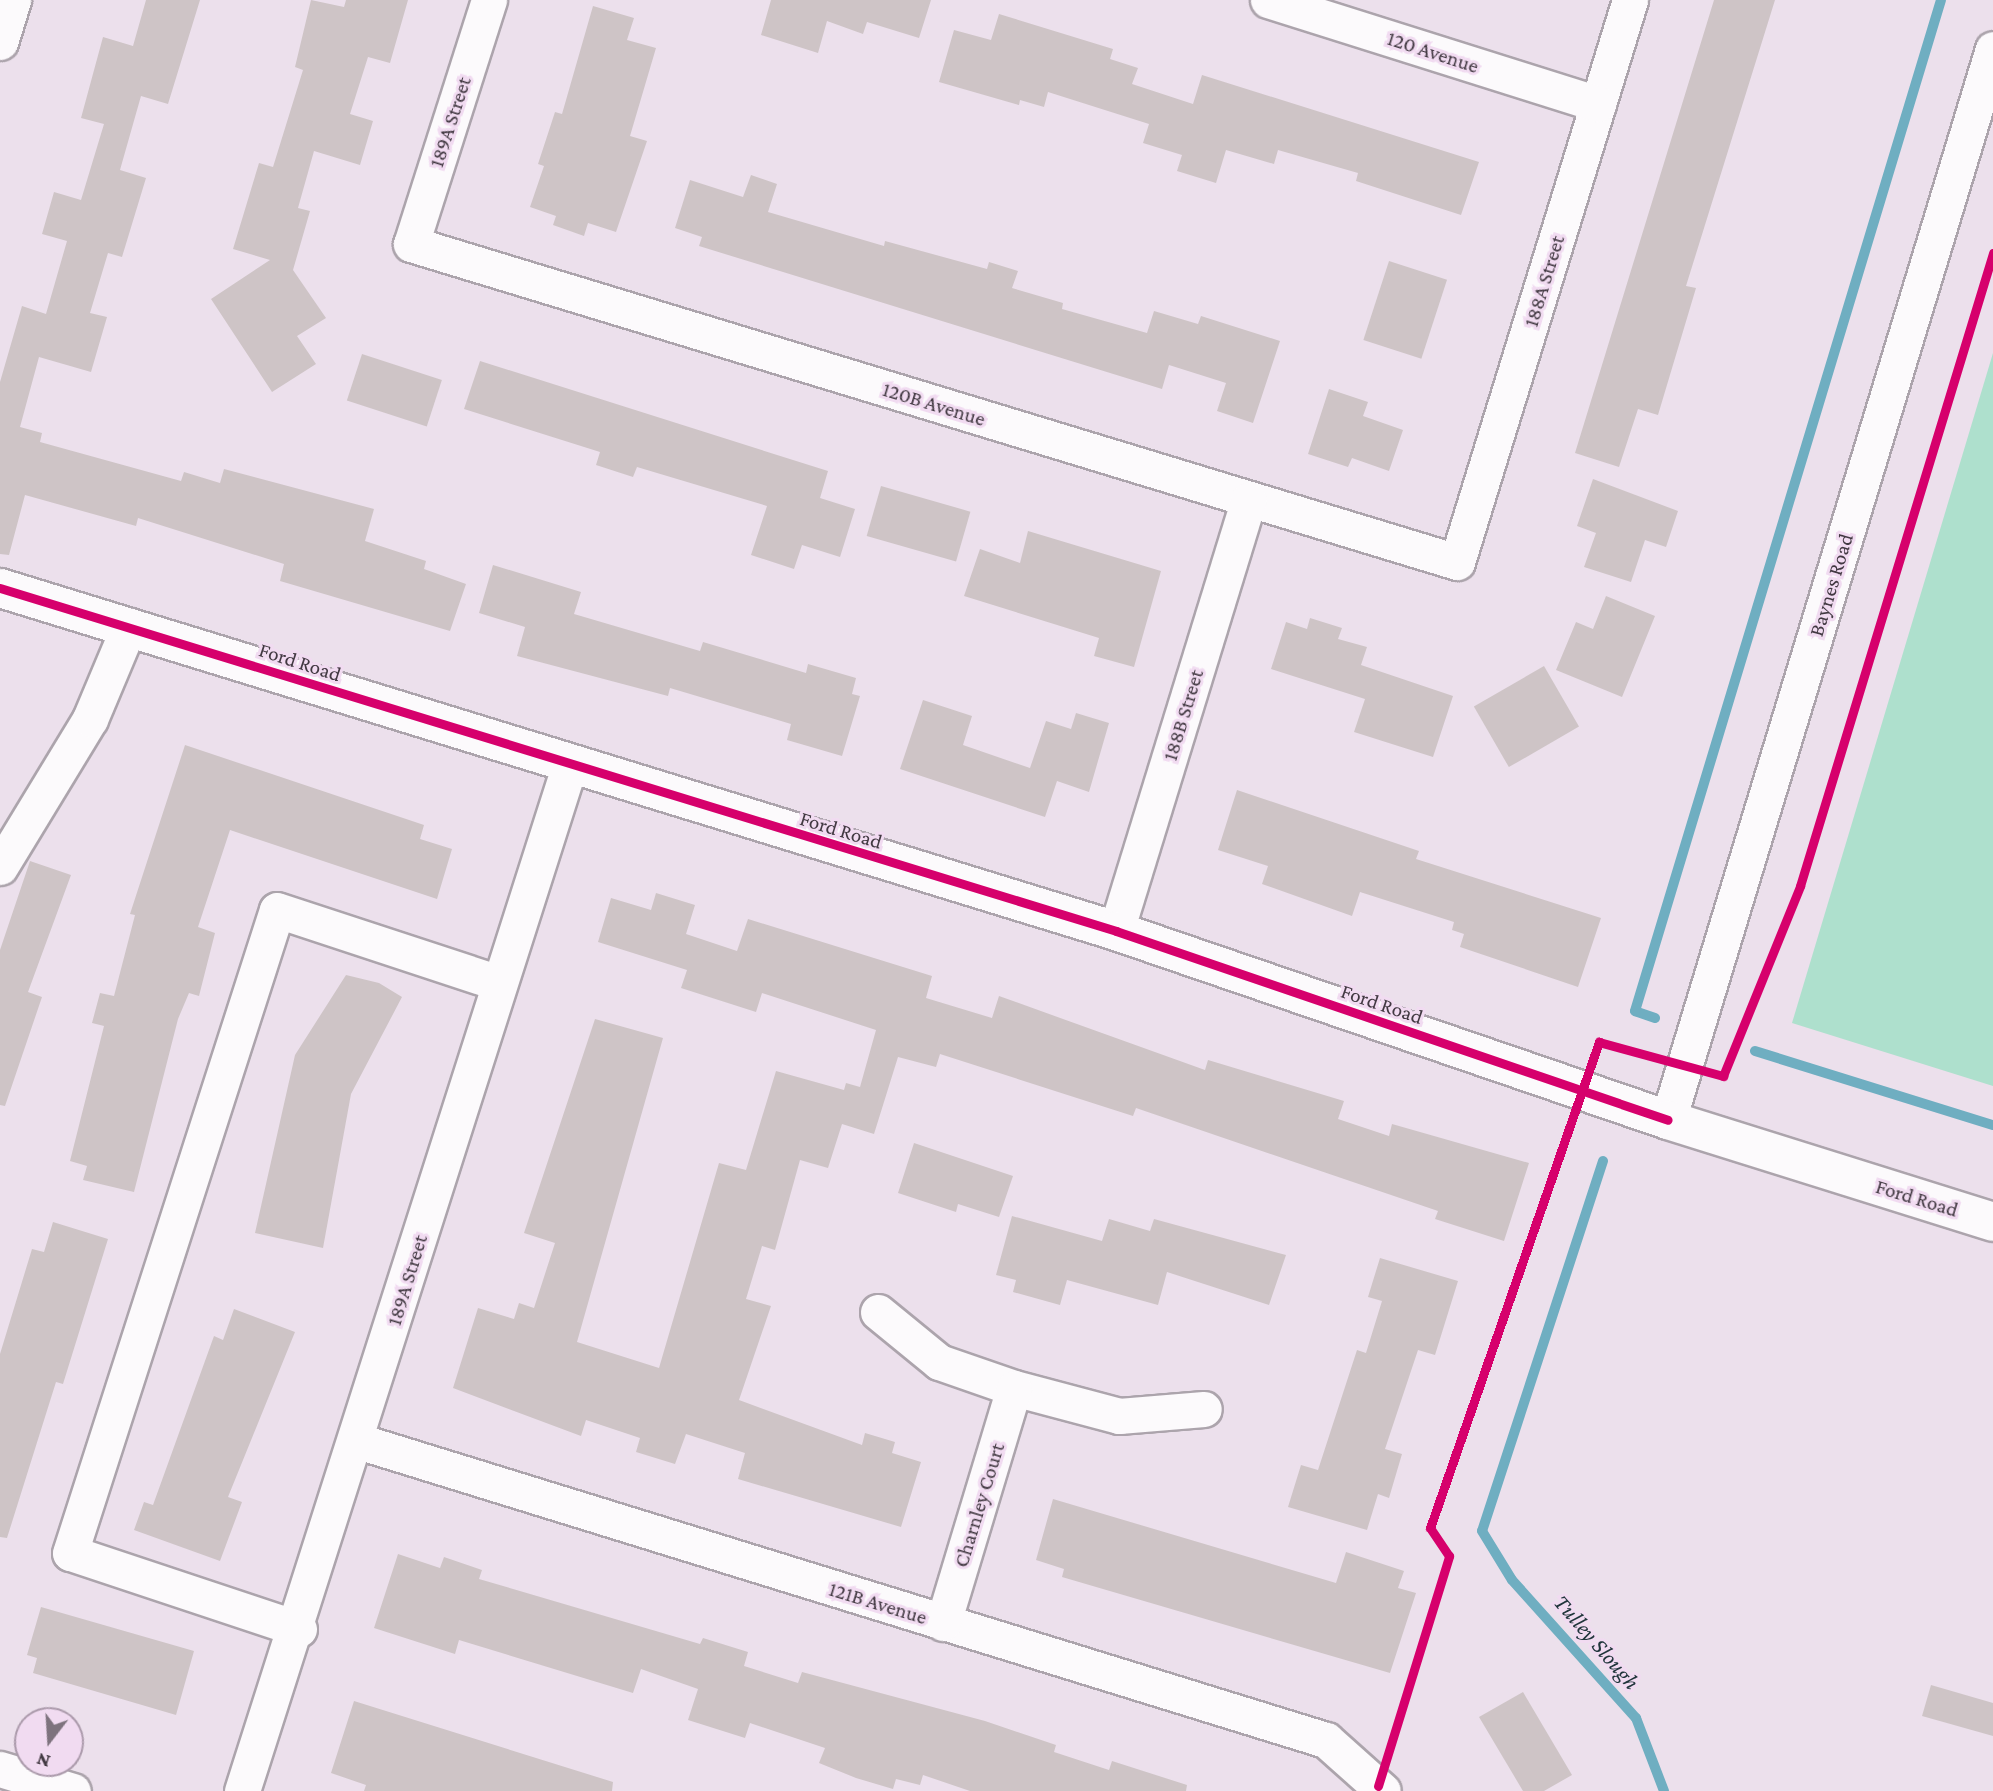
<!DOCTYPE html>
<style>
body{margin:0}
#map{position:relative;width:1993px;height:1791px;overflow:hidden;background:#ece0ec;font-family:"Crimson Pro",serif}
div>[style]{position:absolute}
.green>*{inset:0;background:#aee0cd}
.stream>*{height:10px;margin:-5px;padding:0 5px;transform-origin:5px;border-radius:5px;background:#6faec1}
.building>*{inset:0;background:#cec4c6;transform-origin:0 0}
.roads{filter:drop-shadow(2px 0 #aca4ac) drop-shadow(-2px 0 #aca4ac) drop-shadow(0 2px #aca4ac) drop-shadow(0 -2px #aca4ac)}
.minor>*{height:35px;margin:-17.5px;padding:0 17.5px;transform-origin:17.5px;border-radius:17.5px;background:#fcfafc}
.major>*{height:38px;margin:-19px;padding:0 19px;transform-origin:19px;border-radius:19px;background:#fcfafc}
.cycleway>*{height:9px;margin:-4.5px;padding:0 4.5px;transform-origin:4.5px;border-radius:4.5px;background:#d6006c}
span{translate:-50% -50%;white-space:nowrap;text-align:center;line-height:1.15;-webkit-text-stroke:6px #f1dbf1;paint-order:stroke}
.street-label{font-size:21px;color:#423942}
.water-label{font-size:23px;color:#20353b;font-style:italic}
.north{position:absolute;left:14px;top:1707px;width:70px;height:70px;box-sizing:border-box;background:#f1dbf1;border:2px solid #ab9aab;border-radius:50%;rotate:197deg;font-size:19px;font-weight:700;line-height:28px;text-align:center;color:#423942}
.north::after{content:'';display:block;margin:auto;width:24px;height:32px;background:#7e737e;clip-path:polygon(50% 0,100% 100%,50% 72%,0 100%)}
</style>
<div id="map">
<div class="green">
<div style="clip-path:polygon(1993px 353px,1993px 1086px,1792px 1023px)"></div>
</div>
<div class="stream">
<div style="left:1655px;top:1018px;width:21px;rotate:-161deg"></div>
<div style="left:1635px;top:1011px;width:1056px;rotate:-73.16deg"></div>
<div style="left:1755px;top:1051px;width:249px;rotate:17.3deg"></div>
<div style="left:1603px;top:1161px;width:389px;rotate:108.1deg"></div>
<div style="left:1482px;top:1531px;width:57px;rotate:58.5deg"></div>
<div style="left:1512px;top:1580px;width:186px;rotate:48.1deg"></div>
<div style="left:1636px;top:1718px;width:78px;rotate:69deg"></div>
</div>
<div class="building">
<div style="clip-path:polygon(146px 0,200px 0,168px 104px,141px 96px,120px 170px,146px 178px,122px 257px,108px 253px,90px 313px,107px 317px,91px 372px,39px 357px,20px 427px,42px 433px,40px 442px,181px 481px,184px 472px,220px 483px,224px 469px,374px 509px,365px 541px,426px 561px,424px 569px,466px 584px,450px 631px,280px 581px,284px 564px,138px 518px,136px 526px,25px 495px,9px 555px,0 554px,0 382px,22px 306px,46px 314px,67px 241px,42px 234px,54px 192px,81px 200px,104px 124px,81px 118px,103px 37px,133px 46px)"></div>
<div style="clip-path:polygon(311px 0,344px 7px,346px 0,408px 0,390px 63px,368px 57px,350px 114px,373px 121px,360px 165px,314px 151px,298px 208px,310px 211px,293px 270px,326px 318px,297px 336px,316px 364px,272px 392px,211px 299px,270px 260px,233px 249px,259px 163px,273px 167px,303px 70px,295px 67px)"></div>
<div style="clip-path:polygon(771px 0,931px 0,919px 38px,867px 22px,863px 34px,827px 21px,818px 53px,761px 35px)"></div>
<div style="clip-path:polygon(1714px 0,1775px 0,1686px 286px,1696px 288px,1658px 415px,1638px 409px,1619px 467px,1575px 453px)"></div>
<div style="clip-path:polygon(593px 6px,634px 18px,627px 40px,656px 48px,630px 136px,647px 141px,616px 232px,588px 223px,584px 236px,553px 225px,556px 216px,530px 207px,544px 166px,538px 164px,555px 112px,562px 114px)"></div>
<div style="clip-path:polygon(999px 14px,1113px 49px,1110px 59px,1138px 68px,1132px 84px,1193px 104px,1202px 75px,1479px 162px,1461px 215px,1356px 181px,1358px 173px,1278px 150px,1274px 164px,1226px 150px,1216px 183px,1177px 171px,1182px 155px,1143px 143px,1149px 124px,1048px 92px,1044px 107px,1020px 100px,1019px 105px,939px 82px,954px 30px,991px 40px)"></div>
<div style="clip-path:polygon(751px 175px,777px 184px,768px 212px,884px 246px,885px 241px,987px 269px,989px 262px,1018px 271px,1012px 288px,1063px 303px,1062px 309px,1147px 333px,1154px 311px,1198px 324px,1201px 316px,1280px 341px,1253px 423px,1217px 411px,1226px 383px,1169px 365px,1162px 389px,699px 246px,702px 237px,675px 228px,690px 180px,743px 197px)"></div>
<div style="left:1389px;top:261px;width:61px;height:83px;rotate:18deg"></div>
<div style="left:362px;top:354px;width:84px;height:49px;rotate:18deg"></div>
<div style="clip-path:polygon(480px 361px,828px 471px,820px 498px,855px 509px,840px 557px,802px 545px,794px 569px,751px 555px,767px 506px,637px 467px,633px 477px,596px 465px,600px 452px,464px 409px)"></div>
<div style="clip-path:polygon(1329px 389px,1368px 402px,1363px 416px,1403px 430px,1389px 471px,1352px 458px,1348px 467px,1308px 454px)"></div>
<div style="clip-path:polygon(1593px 479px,1678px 511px,1666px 547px,1645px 540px,1631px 582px,1584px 567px,1596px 533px,1577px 526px)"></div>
<div style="left:881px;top:486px;width:93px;height:52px;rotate:16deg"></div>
<div style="clip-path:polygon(1028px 531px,1161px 571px,1134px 667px,1094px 656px,1099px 638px,964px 596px,980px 549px,1020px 563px)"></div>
<div style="clip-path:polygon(493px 565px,581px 592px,574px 614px,700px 651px,703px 642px,806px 673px,808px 664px,856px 678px,852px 694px,860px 696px,842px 756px,787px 740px,791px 724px,670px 688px,668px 696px,517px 656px,525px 627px,479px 613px)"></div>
<div style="clip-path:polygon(1606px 596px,1655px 616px,1622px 697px,1556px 670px,1576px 622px,1593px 629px)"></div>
<div style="clip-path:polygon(1310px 618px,1342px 628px,1338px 639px,1367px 647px,1361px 665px,1453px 696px,1433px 757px,1354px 732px,1365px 699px,1271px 669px,1286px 622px,1307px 629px)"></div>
<div style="left:1544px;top:666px;width:70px;height:81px;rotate:60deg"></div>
<div style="clip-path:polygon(923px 700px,972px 716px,963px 745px,1030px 768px,1046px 721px,1071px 729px,1076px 713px,1109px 723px,1089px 792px,1057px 781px,1045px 817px,900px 769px)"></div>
<div style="clip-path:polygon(185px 745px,424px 825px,420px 839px,452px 849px,437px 899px,230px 830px,198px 927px,215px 933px,199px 996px,189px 993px,178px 1019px,134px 1192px,83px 1180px,87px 1166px,70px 1161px,104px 1026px,92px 1023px,100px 993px,114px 996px,135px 915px,130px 914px)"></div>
<div style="clip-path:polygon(1237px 790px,1419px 851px,1416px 859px,1601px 918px,1578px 987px,1460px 947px,1464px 934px,1452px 930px,1454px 922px,1360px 892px,1352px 916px,1262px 884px,1268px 866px,1218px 850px)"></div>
<div style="clip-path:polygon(30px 861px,71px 875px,28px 992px,42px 997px,5px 1106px,0 1105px,0 950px)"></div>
<div style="clip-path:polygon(656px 893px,695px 905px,686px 934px,737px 951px,748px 919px,932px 976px,926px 998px,992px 1018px,999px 996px,1205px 1070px,1208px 1060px,1344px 1101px,1338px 1119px,1389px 1136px,1392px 1124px,1529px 1163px,1504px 1241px,1435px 1219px,1438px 1211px,1136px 1108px,1133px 1116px,940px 1054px,936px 1067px,898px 1057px,874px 1134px,842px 1124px,828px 1168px,800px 1160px,775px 1250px,762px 1246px,746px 1299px,771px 1306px,739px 1400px,862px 1445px,865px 1433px,895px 1442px,892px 1453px,921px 1462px,901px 1527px,738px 1479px,745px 1453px,686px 1434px,675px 1464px,636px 1452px,640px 1438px,586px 1420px,581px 1436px,453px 1388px,478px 1308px,514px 1319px,519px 1303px,534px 1308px,555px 1243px,524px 1233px,595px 1019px,663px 1038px,577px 1342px,659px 1368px,719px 1163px,746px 1170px,776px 1071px,844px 1090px,846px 1083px,860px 1087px,876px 1030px,762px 993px,756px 1012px,681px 988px,687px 970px,598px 942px,611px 898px,651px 910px)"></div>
<div style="clip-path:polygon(346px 975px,379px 983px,402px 997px,351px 1094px,323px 1248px,255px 1233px,295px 1055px)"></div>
<div style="clip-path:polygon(914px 1143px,1013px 1176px,999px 1217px,958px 1204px,956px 1212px,898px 1193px)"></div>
<div style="clip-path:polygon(1012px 1216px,1102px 1241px,1109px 1219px,1150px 1231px,1154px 1219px,1286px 1255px,1269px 1305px,1167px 1272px,1158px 1305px,1067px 1280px,1060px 1305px,1013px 1292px,1016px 1280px,996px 1275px)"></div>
<div style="clip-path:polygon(53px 1222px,108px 1239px,63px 1384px,56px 1382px,7px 1538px,0 1537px,0 1354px,32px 1249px,44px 1252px)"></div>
<div style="clip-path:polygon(1380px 1258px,1458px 1281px,1435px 1355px,1418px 1350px,1385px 1449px,1402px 1454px,1389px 1498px,1378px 1494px,1367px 1530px,1288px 1507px,1301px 1465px,1318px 1470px,1357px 1350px,1366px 1353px,1382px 1301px,1368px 1297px)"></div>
<div style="clip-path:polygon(234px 1309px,295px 1332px,228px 1497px,242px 1502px,220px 1561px,134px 1530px,144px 1502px,153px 1505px,214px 1336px,223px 1340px)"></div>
<div style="clip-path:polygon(1053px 1499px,1336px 1583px,1346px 1552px,1404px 1571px,1398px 1588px,1416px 1593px,1390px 1673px,1062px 1577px,1064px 1569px,1036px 1560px)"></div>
<div style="clip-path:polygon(398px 1554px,440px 1568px,444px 1557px,482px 1570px,479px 1579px,700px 1644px,703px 1638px,748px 1652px,744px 1666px,798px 1683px,802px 1672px,985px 1721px,1056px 1745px,1054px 1752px,1109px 1770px,1112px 1761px,1187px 1785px,1186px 1791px,970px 1791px,923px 1775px,920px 1785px,896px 1779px,893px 1789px,856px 1778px,819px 1763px,825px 1748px,750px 1723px,745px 1738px,688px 1720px,698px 1689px,641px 1669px,633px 1693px,459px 1640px,455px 1654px,374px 1628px)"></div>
<div style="clip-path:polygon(41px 1607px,194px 1651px,176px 1715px,33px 1673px,37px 1658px,27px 1655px)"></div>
<div style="clip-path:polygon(1931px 1685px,1993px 1703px,1993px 1736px,1922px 1716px)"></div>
<div style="clip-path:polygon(1523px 1692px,1572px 1775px,1544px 1791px,1523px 1791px,1479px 1717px)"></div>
<div style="clip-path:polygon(354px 1701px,613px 1782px,612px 1791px,364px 1791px,366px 1785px,331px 1773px)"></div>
</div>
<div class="roads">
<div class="minor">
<div style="left:489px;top:0;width:256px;rotate:107.7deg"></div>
<div style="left:411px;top:244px;width:1093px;rotate:16.91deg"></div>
<div style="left:1457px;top:562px;width:588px;rotate:-72.89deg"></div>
<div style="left:1268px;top:0;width:346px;rotate:17.5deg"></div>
<div style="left:0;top:42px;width:44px;rotate:-72.8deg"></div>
<div style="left:0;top:867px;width:173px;rotate:-58.7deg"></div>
<div style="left:90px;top:719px;width:101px;rotate:-67.2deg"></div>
<div style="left:1116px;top:931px;width:451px;rotate:-72.9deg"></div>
<div style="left:1668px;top:1120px;width:1119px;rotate:-73.12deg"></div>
<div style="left:878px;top:1312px;width:79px;rotate:39.3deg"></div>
<div style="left:939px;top:1362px;width:79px;rotate:19.1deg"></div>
<div style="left:1014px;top:1388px;width:109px;rotate:14.9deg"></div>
<div style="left:1119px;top:1416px;width:85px;rotate:-4.7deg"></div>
<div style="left:358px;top:1441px;width:1013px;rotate:17.17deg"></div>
<div style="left:1326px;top:1740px;width:76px;rotate:41.8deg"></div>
<div style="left:943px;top:1623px;width:245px;rotate:-73.2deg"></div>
<div style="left:299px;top:1629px;width:241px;rotate:-161.6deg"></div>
<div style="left:70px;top:1553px;width:675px;rotate:-72.16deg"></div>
<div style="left:277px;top:910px;width:234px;rotate:18.2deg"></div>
<div style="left:0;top:1769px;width:76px;rotate:16.8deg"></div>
<div style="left:242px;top:1791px;width:1075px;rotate:-72.29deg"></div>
</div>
<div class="major">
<div style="left:0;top:588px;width:1168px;rotate:17.08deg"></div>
<div style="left:1116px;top:931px;width:583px;rotate:18.9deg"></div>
<div style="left:1668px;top:1120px;width:341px;rotate:17.4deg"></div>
</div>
</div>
<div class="cycleway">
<div style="left:0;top:588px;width:1168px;rotate:17.08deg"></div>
<div style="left:1116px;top:931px;width:583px;rotate:18.9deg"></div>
<div style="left:1378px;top:1786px;width:241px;rotate:-72.8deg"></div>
<div style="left:1449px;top:1556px;width:34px;rotate:-124deg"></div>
<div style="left:1430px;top:1528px;width:515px;rotate:-70.83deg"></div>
<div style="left:1599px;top:1042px;width:129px;rotate:15.3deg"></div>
<div style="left:1723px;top:1076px;width:205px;rotate:-67.9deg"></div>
<div style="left:1800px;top:886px;width:662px;rotate:-73.04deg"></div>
</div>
<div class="street-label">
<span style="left:1433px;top:52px;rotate:18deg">120 Avenue</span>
<span style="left:450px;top:122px;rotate:-72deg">189A Street</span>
<span style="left:1544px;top:281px;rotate:-73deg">188A Street</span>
<span style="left:934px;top:404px;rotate:17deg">120B Avenue</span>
<span style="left:1831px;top:585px;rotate:-73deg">Baynes Road</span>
<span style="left:300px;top:662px;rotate:18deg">Ford Road</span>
<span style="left:1183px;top:715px;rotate:-73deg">188B Street</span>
<span style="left:841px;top:830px;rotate:17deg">Ford Road</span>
<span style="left:1382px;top:1004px;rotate:19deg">Ford Road</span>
<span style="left:1917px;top:1198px;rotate:17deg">Ford Road</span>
<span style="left:407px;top:1280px;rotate:-73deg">189A Street</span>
<span style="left:979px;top:1505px;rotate:-73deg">Charnley Court</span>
<span style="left:878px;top:1603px;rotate:17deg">121B Avenue</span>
</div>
<div class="water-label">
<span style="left:1597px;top:1642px;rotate:49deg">Tulley Slough</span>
</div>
<div class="north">N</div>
</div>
